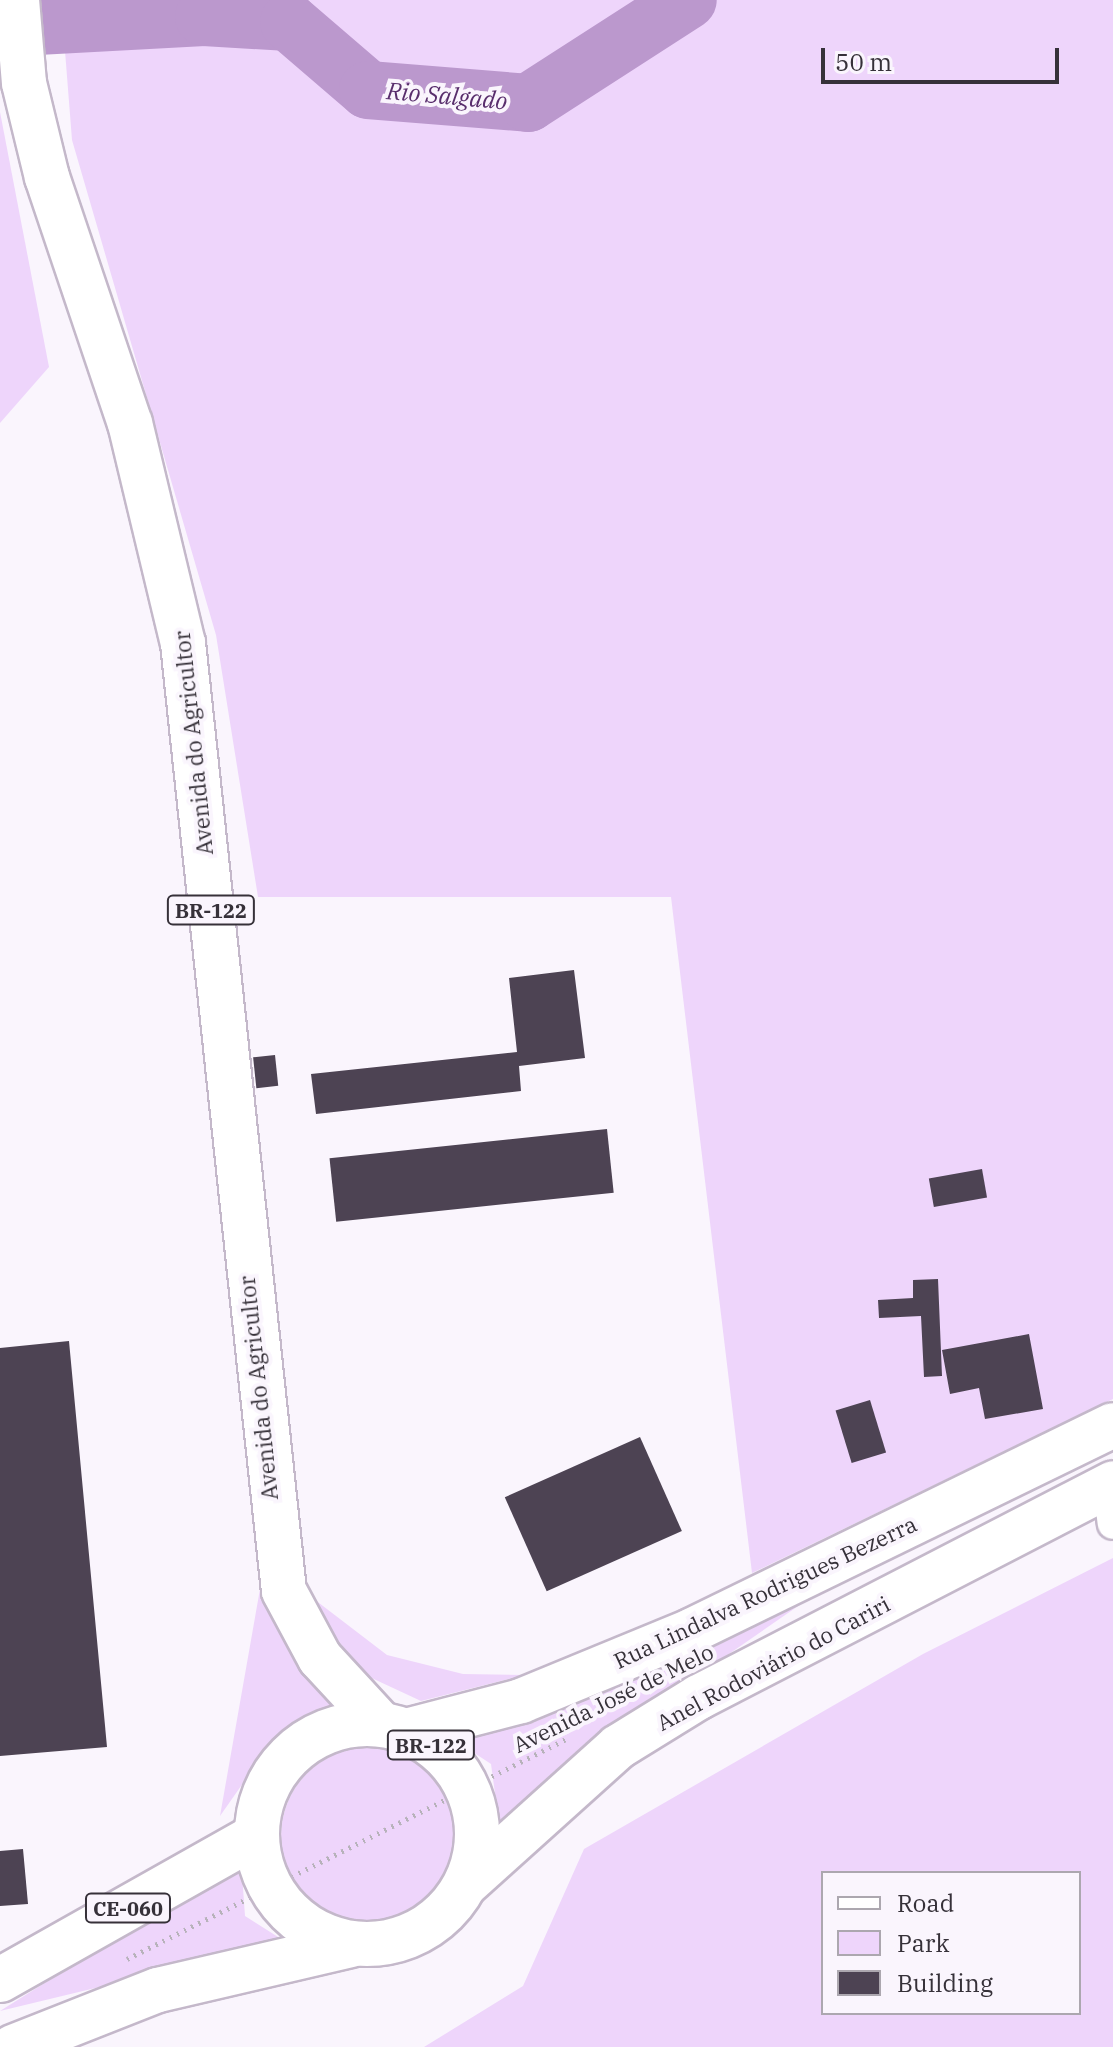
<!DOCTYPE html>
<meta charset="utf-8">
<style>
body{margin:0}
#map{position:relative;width:1113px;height:2047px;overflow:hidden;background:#faf5fd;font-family:"IBM Plex Serif",serif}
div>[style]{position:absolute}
.green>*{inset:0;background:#eed5fb}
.round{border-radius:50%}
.river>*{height:58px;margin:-29px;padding:0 29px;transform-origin:29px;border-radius:29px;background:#bb98cd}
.building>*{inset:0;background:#4d4353;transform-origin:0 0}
.path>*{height:5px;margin-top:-2.5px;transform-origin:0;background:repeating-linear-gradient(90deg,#b7b2ba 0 2px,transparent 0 8px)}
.roads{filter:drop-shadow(2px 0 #c4b8ca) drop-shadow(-2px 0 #c4b8ca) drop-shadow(0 2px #c4b8ca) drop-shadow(0 -2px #c4b8ca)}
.minor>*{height:30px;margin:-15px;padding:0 15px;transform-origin:15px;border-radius:15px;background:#fff}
.primary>*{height:44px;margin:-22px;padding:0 22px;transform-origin:22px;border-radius:22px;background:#fff}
.trunk>*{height:44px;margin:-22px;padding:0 22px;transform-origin:22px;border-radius:22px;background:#fff}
.trunk>.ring{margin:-22px;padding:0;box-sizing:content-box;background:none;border:44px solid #fff;border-radius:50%}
span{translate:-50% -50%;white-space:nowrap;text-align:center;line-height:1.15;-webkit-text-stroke:8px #faf5fd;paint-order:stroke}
.shield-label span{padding:2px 6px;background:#faf5fd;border:2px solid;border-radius:6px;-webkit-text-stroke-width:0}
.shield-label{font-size:20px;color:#363139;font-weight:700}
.street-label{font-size:22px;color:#363139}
.water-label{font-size:24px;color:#592e6d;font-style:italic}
.legend{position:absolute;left:821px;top:1871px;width:260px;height:144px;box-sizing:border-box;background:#faf5fd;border:2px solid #aca7af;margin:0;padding:10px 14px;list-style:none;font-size:24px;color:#363139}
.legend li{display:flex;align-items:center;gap:16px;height:40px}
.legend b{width:40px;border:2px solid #aca7af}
.scale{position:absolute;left:821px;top:48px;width:238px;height:36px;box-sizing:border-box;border:4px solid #363139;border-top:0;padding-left:10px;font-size:24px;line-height:28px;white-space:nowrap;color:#363139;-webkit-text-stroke:6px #faf5fd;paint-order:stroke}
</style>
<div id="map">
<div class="green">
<div style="clip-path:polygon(61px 0,1113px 0,1113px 1399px,752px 1573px,671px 897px,258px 897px,216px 635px,72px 140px)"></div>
<div style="clip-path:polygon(0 112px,49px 367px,0 423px)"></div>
<div style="clip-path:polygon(evenodd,1113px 1558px,1113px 2047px,424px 2047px,523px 1986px,584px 1849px,923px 1654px,1113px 1558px,823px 1873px,1079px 1873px,1079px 2013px,823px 2013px,823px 1873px)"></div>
<div style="clip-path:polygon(263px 1572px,292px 1656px,332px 1705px,274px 1739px,220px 1816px)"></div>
<div style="clip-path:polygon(830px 1584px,580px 1757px,500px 1830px,491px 1764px,444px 1733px)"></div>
<div style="clip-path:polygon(306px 1593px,387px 1655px,463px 1674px,525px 1675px,421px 1701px,363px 1674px,315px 1626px)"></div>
<div class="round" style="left:281px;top:1747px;width:178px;height:178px"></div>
<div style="clip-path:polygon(241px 1860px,245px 1916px,286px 1942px,0 2011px)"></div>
</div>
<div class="river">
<div style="left:0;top:28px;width:204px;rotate:-3.1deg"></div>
<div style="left:204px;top:17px;width:85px;rotate:3.4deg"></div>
<div style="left:289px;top:22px;width:104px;rotate:40.7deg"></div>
<div style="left:368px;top:90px;width:161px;rotate:4.6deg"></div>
<div style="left:528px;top:103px;width:190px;rotate:-32.8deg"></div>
</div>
<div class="building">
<div style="clip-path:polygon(574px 970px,585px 1058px,519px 1066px,521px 1091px,316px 1114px,311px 1074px,517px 1052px,509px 978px)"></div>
<div style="left:275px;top:1055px;width:31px;height:22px;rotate:84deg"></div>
<div style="left:607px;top:1129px;width:64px;height:279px;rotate:84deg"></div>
<div style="left:982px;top:1169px;width:29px;height:54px;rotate:80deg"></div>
<div style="clip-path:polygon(938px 1279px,942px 1376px,924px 1377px,921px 1316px,879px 1318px,878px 1300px,913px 1298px,913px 1280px)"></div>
<div style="clip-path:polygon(1029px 1334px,1043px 1409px,985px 1419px,979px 1388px,950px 1394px,942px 1350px)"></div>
<div style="clip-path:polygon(69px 1341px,107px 1747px,0 1756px,0 1348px)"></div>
<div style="left:870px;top:1400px;width:55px;height:36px;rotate:73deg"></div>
<div style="left:640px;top:1437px;width:103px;height:148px;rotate:66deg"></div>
<div style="clip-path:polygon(23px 1849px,28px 1904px,0 1906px,0 1851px)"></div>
</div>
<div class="path">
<div style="left:127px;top:1959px;width:494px;rotate:-26.6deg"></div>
</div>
<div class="roads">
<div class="minor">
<div style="left:1108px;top:1485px;width:39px;rotate:83deg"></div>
</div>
<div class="primary">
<div style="left:406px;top:1731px;width:119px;rotate:-14.6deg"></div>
<div style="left:521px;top:1701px;width:186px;rotate:-22.4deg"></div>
<div style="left:693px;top:1630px;width:467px;rotate:-26deg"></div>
<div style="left:467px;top:1883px;width:203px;rotate:-42deg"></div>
<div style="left:618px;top:1747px;width:95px;rotate:-31.7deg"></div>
<div style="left:699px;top:1697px;width:466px;rotate:-27.3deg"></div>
</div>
<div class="trunk">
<div style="left:17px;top:0;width:83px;rotate:85.2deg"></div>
<div style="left:24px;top:83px;width:97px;rotate:76.3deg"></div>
<div style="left:47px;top:177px;width:260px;rotate:71.4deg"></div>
<div style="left:130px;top:423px;width:226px;rotate:76.5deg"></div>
<div style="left:183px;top:643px;width:953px;rotate:83.92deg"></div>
<div style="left:284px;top:1591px;width:76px;rotate:61.8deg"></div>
<div style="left:320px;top:1658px;width:90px;rotate:47.3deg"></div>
<div class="ring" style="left:257px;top:1724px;width:176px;height:176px"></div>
<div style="left:0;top:1980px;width:294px;rotate:-29.4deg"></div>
<div style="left:13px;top:2047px;width:156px;rotate:-21.5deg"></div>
<div style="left:158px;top:1990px;width:198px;rotate:-13.1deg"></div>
</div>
</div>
<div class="shield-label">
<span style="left:211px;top:910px">BR-122</span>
<span style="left:431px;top:1745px">BR-122</span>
<span style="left:128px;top:1908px">CE-060</span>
</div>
<div class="street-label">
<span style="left:193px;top:743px;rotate:-96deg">Avenida do Agricultor</span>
<span style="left:258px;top:1388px;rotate:-96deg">Avenida do Agricultor</span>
<span style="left:765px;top:1592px;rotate:-25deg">Rua Lindalva Rodrigues Bezerra</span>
<span style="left:773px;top:1663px;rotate:-28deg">Anel Rodoviário do Cariri</span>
<span style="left:613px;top:1698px;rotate:-26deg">Avenida José de Melo</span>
</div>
<div class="water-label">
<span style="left:447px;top:96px;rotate:5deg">Rio Salgado</span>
</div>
<ul class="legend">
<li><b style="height:10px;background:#fff"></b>Road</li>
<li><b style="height:22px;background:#eed5fb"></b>Park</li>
<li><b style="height:22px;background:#4d4353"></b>Building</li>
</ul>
<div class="scale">50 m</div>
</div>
